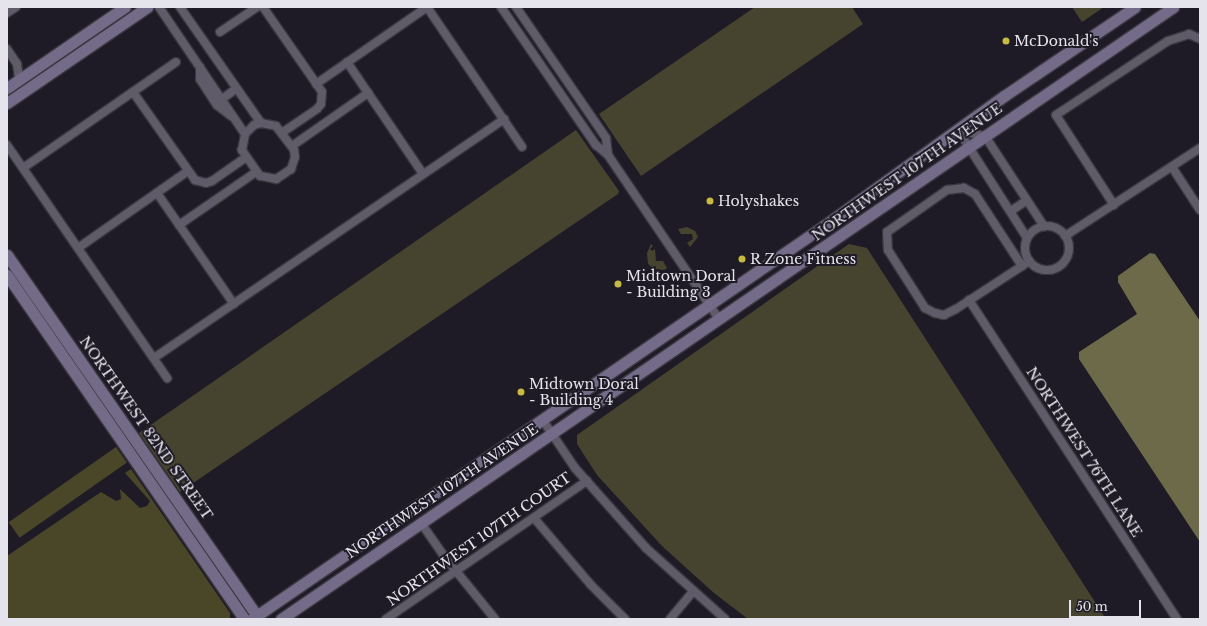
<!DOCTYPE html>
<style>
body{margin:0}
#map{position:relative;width:1207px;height:626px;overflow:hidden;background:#1e1b26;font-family:"Libre Baskerville",serif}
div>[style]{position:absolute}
.green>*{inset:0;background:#46442f}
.forest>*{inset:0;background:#4a4728;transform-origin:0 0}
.water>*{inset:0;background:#6d6a49}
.roads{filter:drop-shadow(1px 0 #39373f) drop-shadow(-1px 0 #39373f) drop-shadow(0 1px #39373f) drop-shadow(0 -1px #39373f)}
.street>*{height:8px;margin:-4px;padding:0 4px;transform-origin:4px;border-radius:4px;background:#5f5b69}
.street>.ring{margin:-4px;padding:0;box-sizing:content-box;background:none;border:8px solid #5f5b69;border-radius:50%}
.secondary>*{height:11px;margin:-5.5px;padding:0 5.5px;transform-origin:5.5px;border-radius:5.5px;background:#746b88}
.dots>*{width:11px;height:11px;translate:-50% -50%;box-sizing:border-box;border:2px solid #1e1b26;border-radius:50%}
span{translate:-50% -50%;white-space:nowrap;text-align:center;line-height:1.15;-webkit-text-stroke:4px #1e1b26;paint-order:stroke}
.poi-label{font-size:14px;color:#e5e3eb}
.left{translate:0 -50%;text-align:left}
.street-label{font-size:14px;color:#e5e3eb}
.frame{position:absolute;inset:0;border:8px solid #e5e3eb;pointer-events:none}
.scale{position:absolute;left:1069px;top:600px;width:72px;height:18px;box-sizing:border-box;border:2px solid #e5e3eb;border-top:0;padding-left:5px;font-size:12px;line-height:14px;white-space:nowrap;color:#e5e3eb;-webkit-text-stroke:3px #1e1b26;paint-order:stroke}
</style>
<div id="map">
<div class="green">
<div style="clip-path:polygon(755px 7px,852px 7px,863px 24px,641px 176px,599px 114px)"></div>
<div style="clip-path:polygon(1072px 7px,1104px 7px,1082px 22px)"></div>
<div style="clip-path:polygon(576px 130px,619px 191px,618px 194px,180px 492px,139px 433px)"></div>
<div style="clip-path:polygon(687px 227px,695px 231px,698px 237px,690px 247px,687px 243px,693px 239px,692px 234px,681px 234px,678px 229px)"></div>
<div style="clip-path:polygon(651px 244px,653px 246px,650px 249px,652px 251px,655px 249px,656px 261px,663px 261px,667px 268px,664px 270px,654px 269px,648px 264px,647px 253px)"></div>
<div style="clip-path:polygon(849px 244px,867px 248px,1106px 619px,748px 619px,714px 593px,662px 546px,597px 475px,577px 444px,577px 435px)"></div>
</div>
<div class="forest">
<div style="left:116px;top:447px;width:19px;height:131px;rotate:55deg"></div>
<div style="clip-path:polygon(131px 469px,230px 613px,230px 619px,7px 619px,7px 556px,101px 492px,116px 501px,121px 499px,120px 489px,140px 508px,147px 506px,150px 501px,125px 473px)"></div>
</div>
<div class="water">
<div style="clip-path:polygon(1150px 253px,1155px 254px,1200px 321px,1200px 542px,1079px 359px,1079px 352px,1137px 314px,1118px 282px,1118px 276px)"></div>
</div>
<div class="roads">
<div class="street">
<div style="left:159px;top:7px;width:153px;rotate:55.9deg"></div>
<div style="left:180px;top:7px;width:141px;rotate:55.1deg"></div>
<div style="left:263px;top:7px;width:103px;rotate:55.2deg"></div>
<div style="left:322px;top:92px;width:12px;rotate:95deg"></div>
<div style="left:321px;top:104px;width:6px;rotate:129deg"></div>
<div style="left:317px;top:109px;width:41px;rotate:145.9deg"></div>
<div style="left:501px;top:7px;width:168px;rotate:55.5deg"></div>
<div style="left:596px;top:145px;width:16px;rotate:40deg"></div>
<div style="left:608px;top:155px;width:198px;rotate:55.9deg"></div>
<div style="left:516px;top:7px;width:159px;rotate:55.5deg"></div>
<div style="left:606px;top:138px;width:17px;rotate:83deg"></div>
<div style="left:7px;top:13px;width:11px;rotate:-34deg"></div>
<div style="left:220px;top:32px;width:45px;rotate:-34deg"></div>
<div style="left:7px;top:49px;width:18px;rotate:56deg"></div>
<div style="left:17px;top:64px;width:15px;rotate:82deg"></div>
<div style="left:347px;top:62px;width:135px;rotate:55.8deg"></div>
<div style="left:200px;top:67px;width:12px;rotate:90deg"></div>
<div style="left:200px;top:79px;width:31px;rotate:57deg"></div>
<div style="left:217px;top:105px;width:18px;rotate:38deg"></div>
<div style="left:316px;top:84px;width:135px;rotate:-34.7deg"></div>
<div style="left:427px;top:7px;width:169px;rotate:55.8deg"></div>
<div style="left:133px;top:92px;width:108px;rotate:54.8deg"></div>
<div style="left:195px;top:180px;width:11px;rotate:15deg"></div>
<div style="left:206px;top:183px;width:6px;rotate:-18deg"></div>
<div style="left:212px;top:181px;width:40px;rotate:-34.9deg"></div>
<div style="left:222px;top:99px;width:17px;rotate:-36deg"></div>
<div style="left:261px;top:123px;width:15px;rotate:11deg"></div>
<div style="left:276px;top:126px;width:30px;rotate:53deg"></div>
<div style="left:294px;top:150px;width:7px;rotate:82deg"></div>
<div style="left:295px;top:157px;width:13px;rotate:108deg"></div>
<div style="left:291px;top:169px;width:18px;rotate:146deg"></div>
<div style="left:276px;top:179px;width:16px;rotate:-169deg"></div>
<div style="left:260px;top:176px;width:32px;rotate:-125deg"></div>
<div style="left:242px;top:150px;width:16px;rotate:-79deg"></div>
<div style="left:245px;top:134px;width:13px;rotate:-45deg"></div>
<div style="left:254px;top:125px;width:7px;rotate:-16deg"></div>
<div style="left:958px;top:130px;width:28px;rotate:13deg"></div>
<div style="left:985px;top:136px;width:108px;rotate:56.8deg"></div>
<div style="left:958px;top:130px;width:128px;rotate:57.4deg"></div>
<div style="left:7px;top:145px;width:283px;rotate:55.5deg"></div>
<div style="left:292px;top:146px;width:93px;rotate:-34.9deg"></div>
<div style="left:1172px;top:167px;width:51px;rotate:56.9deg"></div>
<div style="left:23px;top:168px;width:186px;rotate:-34.7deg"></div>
<div style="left:157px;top:193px;width:135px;rotate:55.3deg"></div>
<div style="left:1114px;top:205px;width:107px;rotate:-122.8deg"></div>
<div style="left:1056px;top:115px;width:134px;rotate:-33.5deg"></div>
<div style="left:1168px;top:41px;width:22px;rotate:-18deg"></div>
<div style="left:1189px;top:34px;width:12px;rotate:24deg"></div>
<div style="left:1011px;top:211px;width:18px;rotate:-34deg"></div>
<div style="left:179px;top:225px;width:93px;rotate:-34.5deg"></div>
<div class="ring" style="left:1025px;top:226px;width:36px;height:36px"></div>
<div style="left:1065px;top:236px;width:161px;rotate:-33.1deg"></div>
<div style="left:78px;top:248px;width:134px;rotate:-35deg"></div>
<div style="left:1022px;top:266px;width:86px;rotate:-123.1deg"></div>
<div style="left:975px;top:194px;width:13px;rotate:-151deg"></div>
<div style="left:964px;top:188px;width:17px;rotate:173deg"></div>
<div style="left:947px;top:190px;width:73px;rotate:145deg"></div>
<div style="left:887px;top:232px;width:18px;rotate:87deg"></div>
<div style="left:888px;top:250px;width:69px;rotate:57.5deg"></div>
<div style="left:925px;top:308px;width:11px;rotate:27deg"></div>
<div style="left:935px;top:313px;width:9px;rotate:13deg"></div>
<div style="left:944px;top:315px;width:13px;rotate:-27deg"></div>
<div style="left:956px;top:309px;width:79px;rotate:-33.1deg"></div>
<div style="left:1022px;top:266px;width:9px;rotate:-36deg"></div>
<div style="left:969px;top:300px;width:381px;rotate:56.9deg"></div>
<div style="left:154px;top:358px;width:424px;rotate:-34.3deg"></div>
<div style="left:542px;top:419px;width:59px;rotate:56deg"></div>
<div style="left:575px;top:468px;width:107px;rotate:48.4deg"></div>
<div style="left:646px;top:548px;width:106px;rotate:41.9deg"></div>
<div style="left:534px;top:518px;width:88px;rotate:49.6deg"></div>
<div style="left:591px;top:585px;width:48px;rotate:45deg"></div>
<div style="left:421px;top:523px;width:39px;rotate:55deg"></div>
<div style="left:443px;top:555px;width:82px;rotate:50.9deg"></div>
<div style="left:386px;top:619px;width:244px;rotate:-34.5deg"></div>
<div style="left:670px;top:619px;width:35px;rotate:-50deg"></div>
</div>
<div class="secondary">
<div style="left:7px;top:88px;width:143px;rotate:-34.5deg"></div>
<div style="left:7px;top:103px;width:170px;rotate:-34.4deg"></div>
<div style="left:7px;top:255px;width:443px;rotate:55.3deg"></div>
<div style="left:7px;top:275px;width:418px;rotate:55.4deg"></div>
<div style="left:252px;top:619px;width:695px;rotate:-34.51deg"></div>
<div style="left:825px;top:225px;width:221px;rotate:-35.8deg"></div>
<div style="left:1004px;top:96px;width:158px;rotate:-34.2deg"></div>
<div style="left:281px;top:619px;width:1082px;rotate:-34.45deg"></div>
</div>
</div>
<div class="dots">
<div style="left:1006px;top:41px;background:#c7bb3c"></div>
<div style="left:710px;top:201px;background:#c7bb3c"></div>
<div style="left:742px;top:259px;background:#c7bb3c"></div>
<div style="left:618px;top:284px;background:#c7bb3c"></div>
<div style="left:521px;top:392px;background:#c7bb3c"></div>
</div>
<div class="poi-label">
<span class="left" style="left:1014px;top:41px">McDonald's</span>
<span class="left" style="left:718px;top:201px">Holyshakes</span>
<span class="left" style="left:750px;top:259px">R Zone Fitness</span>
<span class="left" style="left:626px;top:284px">Midtown Doral<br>- Building 3</span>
<span class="left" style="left:529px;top:392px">Midtown Doral<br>- Building 4</span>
</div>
<div class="street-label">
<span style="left:907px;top:172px;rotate:-35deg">NORTHWEST 107TH AVENUE</span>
<span style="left:146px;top:428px;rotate:55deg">NORTHWEST 82ND STREET</span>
<span style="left:1084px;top:452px;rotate:57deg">NORTHWEST 76TH LANE</span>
<span style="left:442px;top:491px;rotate:-34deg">NORTHWEST 107TH AVENUE</span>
<span style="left:479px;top:539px;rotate:-35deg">NORTHWEST 107TH COURT</span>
</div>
<div class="frame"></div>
<div class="scale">50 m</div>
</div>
